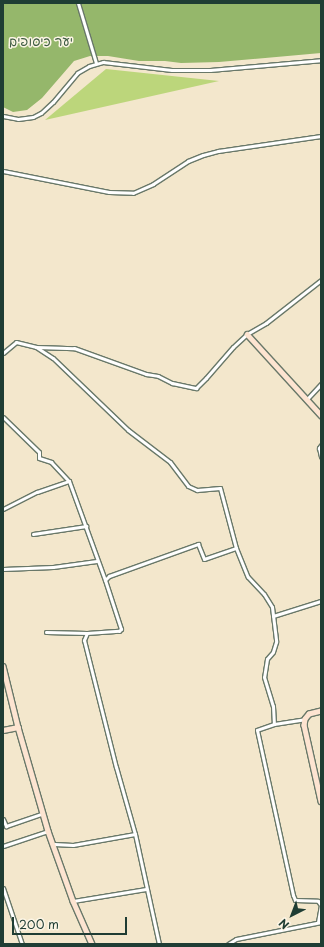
<!DOCTYPE html>
<meta charset="utf-8">
<style>
body{margin:0}
#map{position:relative;width:324px;height:947px;overflow:hidden;background:#f3e7cc;font-family:"Playpen Sans","Playpen Sans Hebrew",sans-serif}
div>[style]{position:absolute}
.green>*{inset:0;background:#bcd67b}
.forest>*{inset:0;background:#95b76b}
.roads{filter:drop-shadow(1px 0 #697869) drop-shadow(-1px 0 #697869) drop-shadow(0 1px #697869) drop-shadow(0 -1px #697869)}
.street>*{height:3px;margin:-1.5px;padding:0 1.5px;transform-origin:1.5px;border-radius:1.5px;background:#fff}
.secondary>*{height:4.5px;margin:-2.25px;padding:0 2.25px;transform-origin:2.25px;border-radius:2.25px;background:#fde4d1}
span{translate:-50% -50%;white-space:nowrap;text-align:center;line-height:1.15;-webkit-text-stroke:3px #fcf5e5;paint-order:stroke}
.park-label{font-size:13px;color:#3e5c42}
.frame{position:absolute;inset:0;border:4px solid #1f3d34;pointer-events:none}
.north{position:absolute;left:272px;top:895px;width:40px;height:40px;-webkit-text-stroke:3px #fcf5e5;paint-order:stroke;rotate:222deg;font-size:11px;font-weight:700;line-height:16px;text-align:center;color:#1f3d34}
.north::after{content:'';display:block;margin:auto;width:14px;height:18px;background:#1f3d34;clip-path:polygon(50% 0,100% 100%,50% 72%,0 100%)}
.scale{position:absolute;left:12px;top:917px;width:115px;height:18px;box-sizing:border-box;border:2px solid #1f3d34;border-top:0;padding-left:5px;font-size:12px;line-height:14px;white-space:nowrap;color:#1f3d34;-webkit-text-stroke:3px #fcf5e5;paint-order:stroke}
</style>
<div id="map">
<div class="green">
<div style="clip-path:polygon(106px 69px,219px 81px,45px 120px)"></div>
</div>
<div class="forest">
<div style="clip-path:polygon(3px 3px,321px 3px,321px 53px,219px 62px,181px 63px,165px 61px,139px 61px,108px 56px,90px 56px,74px 61px,42px 98px,27px 110px,13px 112px,3px 107px)"></div>
</div>
<div class="roads">
<div class="street">
<div style="left:78px;top:3px;width:63px;rotate:73.3deg"></div>
<div style="left:3px;top:116px;width:15px;rotate:11deg"></div>
<div style="left:18px;top:119px;width:15px;rotate:-8deg"></div>
<div style="left:33px;top:117px;width:9px;rotate:-27deg"></div>
<div style="left:41px;top:113px;width:16px;rotate:-43deg"></div>
<div style="left:53px;top:102px;width:38px;rotate:-50deg"></div>
<div style="left:77px;top:73px;width:14px;rotate:-30deg"></div>
<div style="left:89px;top:66px;width:15px;rotate:-16deg"></div>
<div style="left:103px;top:62px;width:69px;rotate:6.6deg"></div>
<div style="left:172px;top:70px;width:38px"></div>
<div style="left:210px;top:70px;width:111px;rotate:-5.1deg"></div>
<div style="left:3px;top:171px;width:108px;rotate:11.2deg"></div>
<div style="left:109px;top:192px;width:24px;rotate:2deg"></div>
<div style="left:133px;top:193px;width:22px;rotate:-24deg"></div>
<div style="left:153px;top:184px;width:42px;rotate:-33.3deg"></div>
<div style="left:188px;top:161px;width:16px;rotate:-22deg"></div>
<div style="left:203px;top:155px;width:16px;rotate:-15deg"></div>
<div style="left:218px;top:151px;width:104px;rotate:-8.3deg"></div>
<div style="left:36px;top:347px;width:20px;rotate:33deg"></div>
<div style="left:53px;top:358px;width:104px;rotate:43.8deg"></div>
<div style="left:128px;top:430px;width:53px;rotate:37.3deg"></div>
<div style="left:170px;top:462px;width:30px;rotate:53deg"></div>
<div style="left:188px;top:486px;width:10px;rotate:24deg"></div>
<div style="left:197px;top:490px;width:23px;rotate:-5deg"></div>
<div style="left:220px;top:488px;width:62px;rotate:75.1deg"></div>
<div style="left:236px;top:548px;width:31px;rotate:68deg"></div>
<div style="left:248px;top:577px;width:23px;rotate:47deg"></div>
<div style="left:264px;top:594px;width:15px;rotate:58deg"></div>
<div style="left:272px;top:607px;width:35px;rotate:83deg"></div>
<div style="left:276px;top:642px;width:10px;rotate:107deg"></div>
<div style="left:273px;top:652px;width:9px;rotate:131deg"></div>
<div style="left:267px;top:659px;width:18px;rotate:99deg"></div>
<div style="left:264px;top:677px;width:30px;rotate:73deg"></div>
<div style="left:273px;top:706px;width:18px;rotate:87deg"></div>
<div style="left:274px;top:724px;width:18px;rotate:161deg"></div>
<div style="left:257px;top:730px;width:169px;rotate:77.7deg"></div>
<div style="left:293px;top:895px;width:5px;rotate:68deg"></div>
<div style="left:295px;top:900px;width:23px;rotate:2deg"></div>
<div style="left:318px;top:901px;width:5px;rotate:53deg"></div>
<div style="left:321px;top:905px;width:17px;rotate:100deg"></div>
<div style="left:3px;top:353px;width:17px;rotate:-40deg"></div>
<div style="left:16px;top:342px;width:21px;rotate:14deg"></div>
<div style="left:36px;top:347px;width:38px;rotate:2deg"></div>
<div style="left:74px;top:348px;width:77px;rotate:19.9deg"></div>
<div style="left:146px;top:374px;width:12px;rotate:9deg"></div>
<div style="left:158px;top:376px;width:16px;rotate:27deg"></div>
<div style="left:172px;top:383px;width:25px;rotate:12deg"></div>
<div style="left:196px;top:388px;width:14px;rotate:-45deg"></div>
<div style="left:206px;top:378px;width:41px;rotate:-48.9deg"></div>
<div style="left:233px;top:347px;width:19px;rotate:-43deg"></div>
<div style="left:247px;top:334px;width:22px;rotate:-30deg"></div>
<div style="left:266px;top:323px;width:70px;rotate:-38deg"></div>
<div style="left:307px;top:399px;width:21px;rotate:-47deg"></div>
<div style="left:3px;top:417px;width:50px;rotate:44.2deg"></div>
<div style="left:39px;top:452px;width:6px;rotate:90deg"></div>
<div style="left:39px;top:458px;width:13px;rotate:18deg"></div>
<div style="left:51px;top:462px;width:26px;rotate:47deg"></div>
<div style="left:69px;top:481px;width:105px;rotate:70deg"></div>
<div style="left:321px;top:445px;width:4px;rotate:124deg"></div>
<div style="left:319px;top:448px;width:9px;rotate:77deg"></div>
<div style="left:3px;top:509px;width:38px;rotate:-27deg"></div>
<div style="left:37px;top:492px;width:34px;rotate:-19deg"></div>
<div style="left:33px;top:534px;width:54px;rotate:-8.6deg"></div>
<div style="left:3px;top:569px;width:50px;rotate:-2.3deg"></div>
<div style="left:53px;top:567px;width:44px;rotate:-7.8deg"></div>
<div style="left:273px;top:616px;width:50px;rotate:-17.4deg"></div>
<div style="left:46px;top:632px;width:41px;rotate:1.4deg"></div>
<div style="left:87px;top:633px;width:32px;rotate:-4deg"></div>
<div style="left:119px;top:631px;width:3px;rotate:-45deg"></div>
<div style="left:121px;top:629px;width:52px;rotate:-108.1deg"></div>
<div style="left:105px;top:580px;width:6px;rotate:-45deg"></div>
<div style="left:109px;top:576px;width:95px;rotate:-19.8deg"></div>
<div style="left:198px;top:544px;width:16px;rotate:68deg"></div>
<div style="left:204px;top:559px;width:34px;rotate:-19deg"></div>
<div style="left:87px;top:633px;width:8px;rotate:113deg"></div>
<div style="left:84px;top:640px;width:131px;rotate:75.9deg"></div>
<div style="left:116px;top:767px;width:70px;rotate:74.2deg"></div>
<div style="left:135px;top:834px;width:113px;rotate:77.7deg"></div>
<div style="left:274px;top:724px;width:31px;rotate:-9deg"></div>
<div style="left:3px;top:819px;width:8px;rotate:67deg"></div>
<div style="left:6px;top:826px;width:39px;rotate:-19deg"></div>
<div style="left:54px;top:844px;width:19px;rotate:3deg"></div>
<div style="left:73px;top:845px;width:63px;rotate:-10.1deg"></div>
<div style="left:3px;top:846px;width:47px;rotate:-18.4deg"></div>
<div style="left:3px;top:888px;width:59px;rotate:71.3deg"></div>
<div style="left:73px;top:901px;width:74px;rotate:-9.3deg"></div>
<div style="left:228px;top:944px;width:9px;rotate:-32deg"></div>
<div style="left:236px;top:939px;width:87px;rotate:-11.3deg"></div>
</div>
<div class="secondary">
<div style="left:247px;top:334px;width:110px;rotate:47.6deg"></div>
<div style="left:3px;top:666px;width:63px;rotate:76.2deg"></div>
<div style="left:18px;top:727px;width:108px;rotate:73.9deg"></div>
<div style="left:48px;top:831px;width:74px;rotate:70.3deg"></div>
<div style="left:73px;top:901px;width:47px;rotate:66.2deg"></div>
<div style="left:321px;top:711px;width:12px;rotate:166deg"></div>
<div style="left:309px;top:714px;width:6px;rotate:129deg"></div>
<div style="left:305px;top:719px;width:6px;rotate:99deg"></div>
<div style="left:304px;top:725px;width:78px;rotate:77.4deg"></div>
<div style="left:3px;top:730px;width:15px;rotate:-11deg"></div>
</div>
</div>
<div class="park-label">
<span style="left:41px;top:41px">יער כיסופים</span>
</div>
<div class="frame"></div>
<div class="north">N</div>
<div class="scale">200 m</div>
</div>
